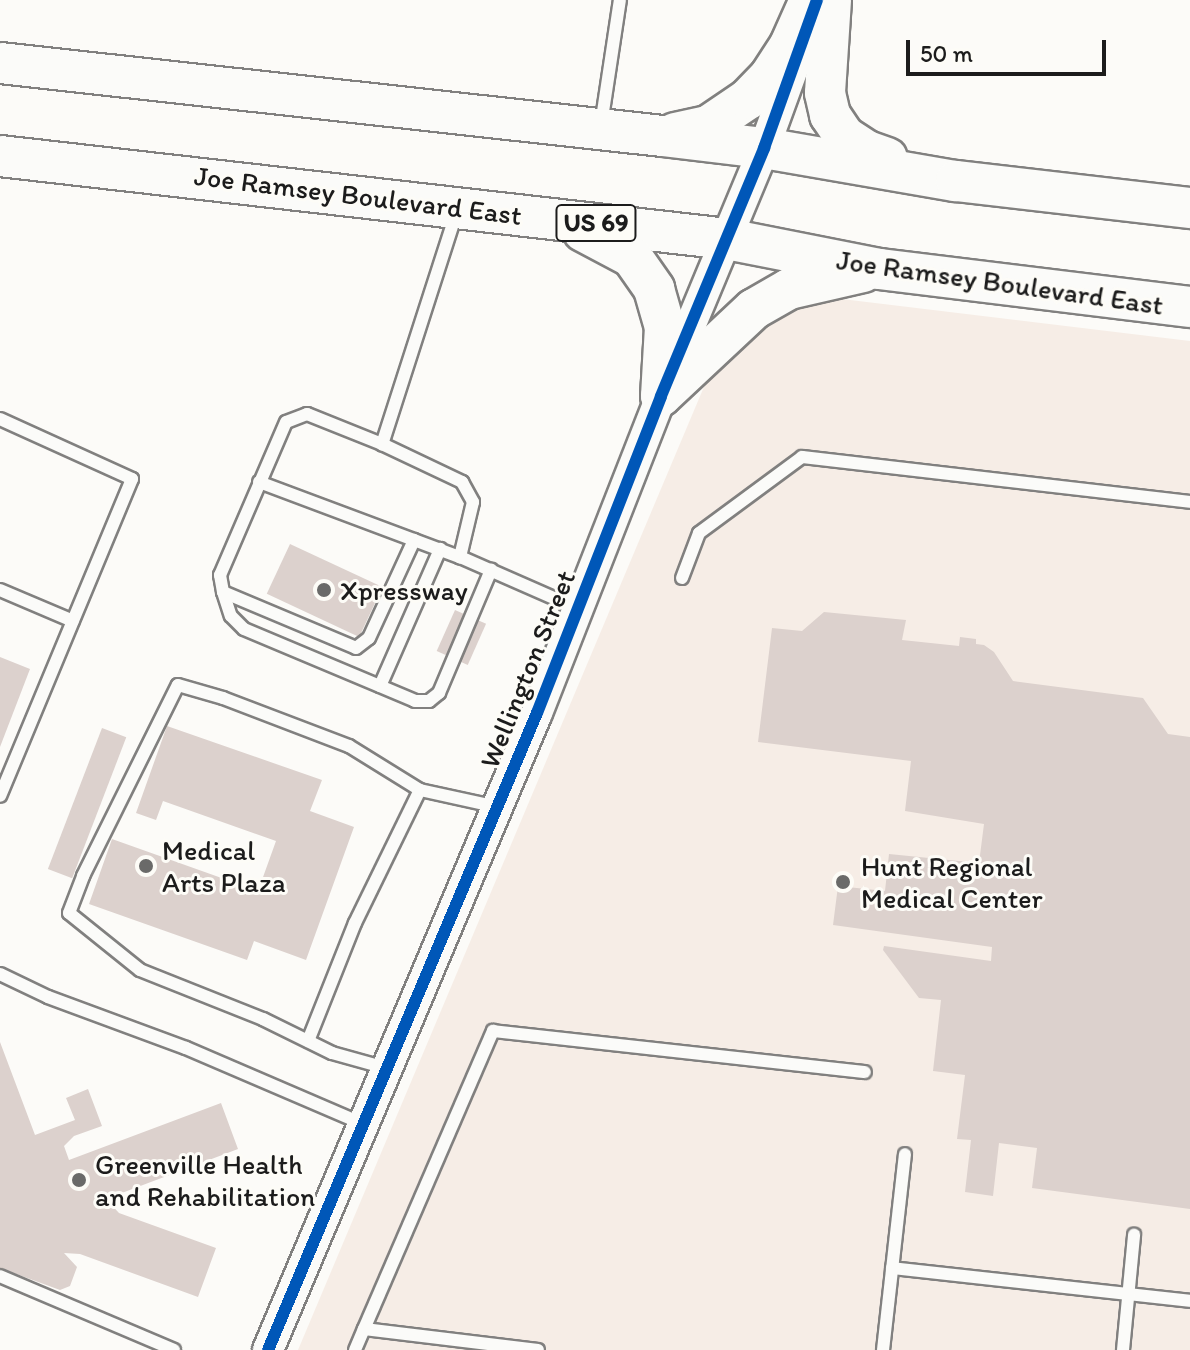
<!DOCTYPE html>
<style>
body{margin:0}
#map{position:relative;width:1190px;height:1350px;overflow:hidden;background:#fcfbf8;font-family:Itim,sans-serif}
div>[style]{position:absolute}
.built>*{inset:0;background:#f6ede6}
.building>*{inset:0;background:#dcd1cd;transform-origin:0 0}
.roads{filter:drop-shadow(2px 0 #81807f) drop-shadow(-2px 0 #81807f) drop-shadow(0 2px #81807f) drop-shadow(0 -2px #81807f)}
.service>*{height:12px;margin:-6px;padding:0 6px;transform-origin:6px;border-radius:6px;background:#fbfbf9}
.tertiary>*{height:30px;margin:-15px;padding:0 15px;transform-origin:15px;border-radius:15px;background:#fbfbf9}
.trunk>*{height:40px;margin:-20px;padding:0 20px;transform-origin:20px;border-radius:20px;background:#fbfbf9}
.cycleway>*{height:12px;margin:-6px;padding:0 6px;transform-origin:6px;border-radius:6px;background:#0057b8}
.dots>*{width:22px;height:22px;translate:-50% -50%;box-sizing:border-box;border:4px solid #fdfcf7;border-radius:50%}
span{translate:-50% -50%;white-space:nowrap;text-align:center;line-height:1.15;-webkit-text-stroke:6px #fdfcf7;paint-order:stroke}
.shield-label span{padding:2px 6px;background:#fdfcf7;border:2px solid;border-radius:6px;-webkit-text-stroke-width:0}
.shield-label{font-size:26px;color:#1c1c1c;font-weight:700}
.street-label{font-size:28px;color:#1c1c1c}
.poi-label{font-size:28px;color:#1c1c1c}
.left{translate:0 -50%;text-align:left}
.scale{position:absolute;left:906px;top:40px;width:200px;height:36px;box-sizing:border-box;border:4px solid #1c1c1c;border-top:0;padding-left:10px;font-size:24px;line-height:28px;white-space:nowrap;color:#1c1c1c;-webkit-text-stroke:6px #fdfcf7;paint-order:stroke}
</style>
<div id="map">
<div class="built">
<div style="clip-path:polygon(817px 296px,1190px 341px,1190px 1350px,298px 1350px,706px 382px,739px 335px)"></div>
</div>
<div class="building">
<div style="left:290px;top:544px;width:102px;height:55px;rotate:25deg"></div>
<div style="left:455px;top:610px;width:34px;height:45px;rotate:24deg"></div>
<div style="clip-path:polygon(824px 612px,906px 620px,902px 640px,959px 646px,960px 637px,976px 639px,976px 644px,984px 645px,994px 652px,1013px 681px,1143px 698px,1168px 734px,1190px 737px,1190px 1209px,1032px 1188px,1037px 1148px,999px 1143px,993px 1196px,965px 1192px,971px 1140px,957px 1139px,965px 1075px,933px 1071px,941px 1000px,919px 998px,883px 950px,884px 946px,991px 961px,992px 947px,833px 925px,838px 886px,885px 891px,889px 854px,979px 863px,984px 824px,905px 811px,911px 761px,758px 742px,772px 628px,802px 631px)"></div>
<div style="clip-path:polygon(0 657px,30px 669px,0 747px)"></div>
<div style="clip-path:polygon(167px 726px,322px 780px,310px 811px,354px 827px,306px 960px,254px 941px,247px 960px,89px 904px,112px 839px,258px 891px,276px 841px,163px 801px,156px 820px,136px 813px)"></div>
<div style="left:102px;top:728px;width:26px;height:151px;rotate:21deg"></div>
<div style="clip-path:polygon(0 1042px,35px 1135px,75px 1120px,66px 1098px,88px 1089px,102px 1126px,74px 1136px,64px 1146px,69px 1160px,221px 1103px,238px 1149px,106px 1199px,119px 1213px,216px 1248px,198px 1297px,80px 1254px,64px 1253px,77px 1267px,70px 1286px,60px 1290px,0 1268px)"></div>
</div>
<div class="roads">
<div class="service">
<div style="left:601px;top:125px;width:126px;rotate:-81.4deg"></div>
<div style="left:456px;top:214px;width:242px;rotate:107.8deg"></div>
<div style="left:382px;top:444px;width:89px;rotate:25.4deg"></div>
<div style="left:462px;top:482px;width:23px;rotate:61deg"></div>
<div style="left:473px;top:502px;width:57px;rotate:103.3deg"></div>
<div style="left:460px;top:557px;width:128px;rotate:23.6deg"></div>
<div style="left:0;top:419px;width:145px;rotate:24.4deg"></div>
<div style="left:132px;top:479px;width:343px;rotate:112.6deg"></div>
<div style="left:382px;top:444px;width:81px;rotate:-158.2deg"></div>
<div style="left:307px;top:414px;width:22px;rotate:159deg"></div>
<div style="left:286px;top:422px;width:167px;rotate:113.3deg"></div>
<div style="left:220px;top:575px;width:17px;rotate:80deg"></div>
<div style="left:223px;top:592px;width:144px;rotate:22.8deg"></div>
<div style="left:356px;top:648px;width:16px;rotate:-38deg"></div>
<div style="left:369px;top:638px;width:108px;rotate:-65.3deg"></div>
<div style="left:259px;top:482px;width:215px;rotate:20.5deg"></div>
<div style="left:682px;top:578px;width:48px;rotate:-69.3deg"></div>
<div style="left:699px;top:533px;width:128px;rotate:-36.4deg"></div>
<div style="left:802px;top:457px;width:391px;rotate:6.6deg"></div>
<div style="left:0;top:590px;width:79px;rotate:23deg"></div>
<div style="left:223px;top:592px;width:25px;rotate:72deg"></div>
<div style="left:231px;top:616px;width:18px;rotate:45deg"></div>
<div style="left:244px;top:629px;width:186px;rotate:22.8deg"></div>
<div style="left:415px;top:701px;width:14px"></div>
<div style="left:429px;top:701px;width:13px;rotate:-39deg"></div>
<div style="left:439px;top:693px;width:134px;rotate:-67.1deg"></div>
<div style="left:380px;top:686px;width:150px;rotate:-66.3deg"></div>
<div style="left:0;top:974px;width:53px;rotate:25.6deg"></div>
<div style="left:48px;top:997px;width:147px;rotate:20.3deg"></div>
<div style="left:186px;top:1048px;width:193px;rotate:23.2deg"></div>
<div style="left:308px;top:1041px;width:127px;rotate:-68.3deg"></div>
<div style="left:355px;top:923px;width:148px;rotate:-64deg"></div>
<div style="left:386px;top:1068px;width:56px;rotate:-164.5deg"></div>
<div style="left:332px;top:1053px;width:77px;rotate:-153.8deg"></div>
<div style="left:263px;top:1019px;width:132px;rotate:-158.3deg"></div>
<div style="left:140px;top:970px;width:91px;rotate:-141.2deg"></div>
<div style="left:69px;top:913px;width:40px;rotate:-69deg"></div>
<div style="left:83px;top:876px;width:213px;rotate:-63.6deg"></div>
<div style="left:178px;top:685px;width:47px;rotate:16.1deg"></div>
<div style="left:223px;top:698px;width:135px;rotate:20.9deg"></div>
<div style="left:349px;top:746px;width:84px;rotate:31.8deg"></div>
<div style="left:420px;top:790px;width:79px;rotate:12.4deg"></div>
<div style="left:892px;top:1268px;width:300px;rotate:6.3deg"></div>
<div style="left:0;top:1276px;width:189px;rotate:23deg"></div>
<div style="left:355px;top:1350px;width:23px;rotate:-67deg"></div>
<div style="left:538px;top:1350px;width:175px;rotate:-173.1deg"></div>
<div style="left:364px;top:1329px;width:325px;rotate:-66.6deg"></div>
<div style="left:493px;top:1031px;width:374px;rotate:6.3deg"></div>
<div style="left:883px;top:1350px;width:197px;rotate:-83.6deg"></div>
<div style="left:1123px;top:1350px;width:116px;rotate:-84.5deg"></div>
</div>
<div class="tertiary">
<div style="left:268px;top:1350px;width:691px;rotate:-67.11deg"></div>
<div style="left:537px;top:713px;width:340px;rotate:-68.6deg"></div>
<div style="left:661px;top:396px;width:269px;rotate:-67.4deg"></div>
<div style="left:764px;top:148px;width:105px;rotate:-70deg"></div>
</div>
<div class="trunk">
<div style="left:831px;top:0;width:93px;rotate:93.7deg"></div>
<div style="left:825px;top:93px;width:23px;rotate:77deg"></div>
<div style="left:830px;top:115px;width:25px;rotate:56deg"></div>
<div style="left:844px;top:136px;width:27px;rotate:33deg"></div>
<div style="left:867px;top:151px;width:21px;rotate:19deg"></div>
<div style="left:0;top:63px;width:666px;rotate:6.29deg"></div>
<div style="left:662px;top:136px;width:103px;rotate:6.7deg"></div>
<div style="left:764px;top:148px;width:195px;rotate:9.8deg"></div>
<div style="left:956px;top:181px;width:236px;rotate:6.6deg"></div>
<div style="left:675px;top:133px;width:34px;rotate:-12deg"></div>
<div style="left:708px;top:126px;width:48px;rotate:-34deg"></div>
<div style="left:748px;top:99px;width:32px;rotate:-46deg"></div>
<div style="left:770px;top:76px;width:37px;rotate:-57deg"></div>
<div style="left:790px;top:45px;width:49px;rotate:-66deg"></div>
<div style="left:0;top:156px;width:732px;rotate:6.51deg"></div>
<div style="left:727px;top:239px;width:156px;rotate:11.1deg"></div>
<div style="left:880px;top:269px;width:312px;rotate:7deg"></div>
<div style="left:583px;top:231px;width:55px;rotate:28deg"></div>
<div style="left:632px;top:257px;width:39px;rotate:55deg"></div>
<div style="left:654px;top:289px;width:40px;rotate:74deg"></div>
<div style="left:665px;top:327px;width:69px;rotate:93.3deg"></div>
<div style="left:661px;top:396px;width:127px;rotate:-43.1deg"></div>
<div style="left:754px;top:309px;width:40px;rotate:-29.7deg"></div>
<div style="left:789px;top:289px;width:76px;rotate:-12.9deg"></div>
</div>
</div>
<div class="cycleway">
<div style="left:268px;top:1350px;width:691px;rotate:-67.11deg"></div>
<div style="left:537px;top:713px;width:340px;rotate:-68.6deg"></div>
<div style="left:661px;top:396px;width:269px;rotate:-67.4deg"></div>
<div style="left:764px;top:148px;width:157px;rotate:-70.3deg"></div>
</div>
<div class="dots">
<div style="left:324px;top:590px;background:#6a6a69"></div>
<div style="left:146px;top:866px;background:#6a6a69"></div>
<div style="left:843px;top:882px;background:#6a6a69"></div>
<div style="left:79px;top:1180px;background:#6a6a69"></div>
</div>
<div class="shield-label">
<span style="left:596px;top:223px">US 69</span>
</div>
<div class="street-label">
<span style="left:358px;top:195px;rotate:7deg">Joe Ramsey Boulevard East</span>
<span style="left:1000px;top:282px;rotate:8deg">Joe Ramsey Boulevard East</span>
<span style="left:527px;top:669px;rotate:-68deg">Wellington Street</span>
</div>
<div class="poi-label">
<span class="left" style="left:340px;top:590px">Xpressway</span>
<span class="left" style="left:162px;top:866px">Medical<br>Arts Plaza</span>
<span class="left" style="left:861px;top:882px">Hunt Regional<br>Medical Center</span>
<span class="left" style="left:95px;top:1180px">Greenville Health<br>and Rehabilitation</span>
</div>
<div class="scale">50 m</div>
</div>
